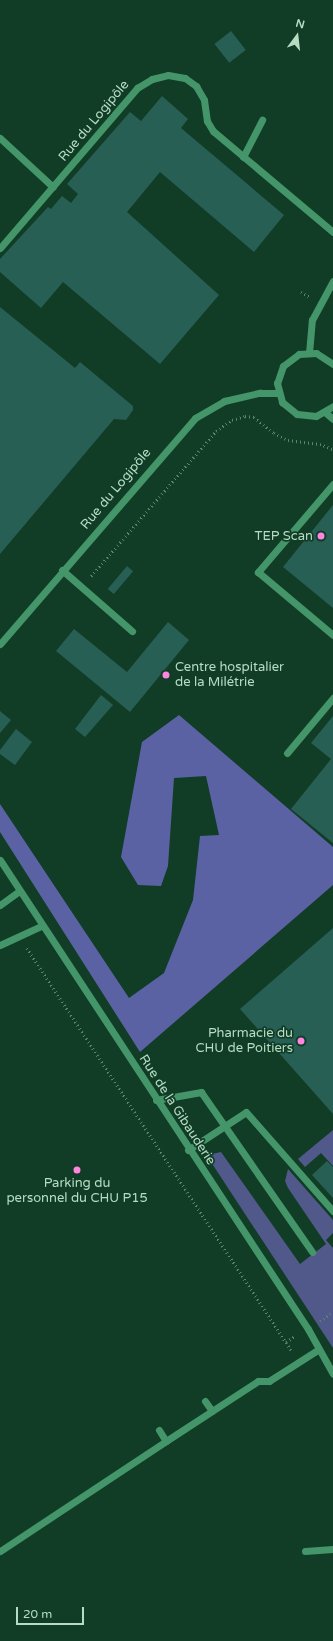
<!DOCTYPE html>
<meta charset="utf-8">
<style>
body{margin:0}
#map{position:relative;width:333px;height:1641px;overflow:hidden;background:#113d26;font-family:"Varela Round",sans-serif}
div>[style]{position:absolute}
.green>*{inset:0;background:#51588a}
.forest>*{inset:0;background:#5b62a3}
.building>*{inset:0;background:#275f54;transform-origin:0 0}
.path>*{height:2.5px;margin-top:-1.25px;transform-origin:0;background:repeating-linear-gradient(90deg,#5b846d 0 1px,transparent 0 4px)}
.minor>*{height:7px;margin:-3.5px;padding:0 3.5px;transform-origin:3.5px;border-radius:3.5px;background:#449569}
.dots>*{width:11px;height:11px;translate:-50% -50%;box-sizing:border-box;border:2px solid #113d26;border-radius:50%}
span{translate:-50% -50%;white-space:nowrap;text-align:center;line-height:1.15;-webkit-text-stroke:3.5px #113d26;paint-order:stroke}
.street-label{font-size:13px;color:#b6dcc4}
.poi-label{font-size:13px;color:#b6dcc4}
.right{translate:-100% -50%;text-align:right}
.left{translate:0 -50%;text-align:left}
.north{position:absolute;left:277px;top:16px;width:40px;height:40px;-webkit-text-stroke:3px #113d26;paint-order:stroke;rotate:15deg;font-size:11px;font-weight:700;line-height:16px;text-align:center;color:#b6dcc4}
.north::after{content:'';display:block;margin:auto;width:14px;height:18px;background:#b6dcc4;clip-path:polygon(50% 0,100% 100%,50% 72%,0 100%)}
.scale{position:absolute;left:16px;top:1607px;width:68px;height:18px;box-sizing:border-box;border:2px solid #b6dcc4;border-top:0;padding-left:5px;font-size:12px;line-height:14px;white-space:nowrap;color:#b6dcc4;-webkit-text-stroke:3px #113d26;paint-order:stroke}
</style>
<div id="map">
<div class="green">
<div style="clip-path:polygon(333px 1130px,333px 1166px,321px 1153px,305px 1167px,298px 1159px)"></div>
<div style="clip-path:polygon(221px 1152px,300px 1264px,326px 1244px,288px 1188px,285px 1181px,288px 1169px,333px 1220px,333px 1233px,326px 1240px,333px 1248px,333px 1348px,209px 1159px,212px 1154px)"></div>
</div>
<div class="forest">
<div style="clip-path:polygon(179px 715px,333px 847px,333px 885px,140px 1052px,0 832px,0 804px,129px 998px,164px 973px,193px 900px,200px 836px,219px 835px,206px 776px,174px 778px,168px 866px,161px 886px,138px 885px,121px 857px,142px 742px)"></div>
</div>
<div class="building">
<div style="left:231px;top:31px;width:24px;height:21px;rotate:52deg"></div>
<div style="clip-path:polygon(162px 96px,188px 119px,181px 128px,284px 215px,254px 252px,160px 172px,127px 212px,219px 295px,160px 364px,63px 282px,41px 308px,0 272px,0 259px,48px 207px,51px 209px,62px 196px,71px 203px,78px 194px,67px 184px,130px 112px,141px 121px)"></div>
<div style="clip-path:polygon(0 307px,75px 368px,80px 362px,133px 406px,133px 410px,126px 420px,114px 419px,0 554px)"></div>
<div style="clip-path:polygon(333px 505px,333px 608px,283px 567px)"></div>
<div style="left:127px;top:566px;width:8px;height:30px;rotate:40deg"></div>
<div style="clip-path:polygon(168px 622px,189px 640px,130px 712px,56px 651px,74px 629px,127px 672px)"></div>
<div style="clip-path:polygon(101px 695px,113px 705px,85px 737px,75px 729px)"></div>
<div style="clip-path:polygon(0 711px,11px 720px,0 733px)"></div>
<div style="clip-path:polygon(333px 716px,333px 843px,291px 809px,331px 759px,311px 743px)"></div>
<div style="clip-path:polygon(16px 729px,32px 742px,15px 765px,0 754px,0 750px)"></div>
<div style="clip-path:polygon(333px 928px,333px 1114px,240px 1009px)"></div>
<div style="clip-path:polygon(327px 1161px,333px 1167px,333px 1198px,312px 1175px)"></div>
</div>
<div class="path">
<div style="left:301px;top:292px;width:9px;rotate:27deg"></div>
<div style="left:91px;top:576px;width:191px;rotate:-49.2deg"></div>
<div style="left:216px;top:431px;width:19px;rotate:-35deg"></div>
<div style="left:232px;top:420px;width:14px;rotate:-17deg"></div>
<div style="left:245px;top:416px;width:9px;rotate:6deg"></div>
<div style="left:254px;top:417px;width:26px;rotate:39deg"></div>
<div style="left:274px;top:433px;width:16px;rotate:27deg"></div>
<div style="left:288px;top:440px;width:32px;rotate:7deg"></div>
<div style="left:320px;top:444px;width:14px;rotate:21deg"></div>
<div style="left:27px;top:948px;width:481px;rotate:56.7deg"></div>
<div style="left:320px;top:1321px;width:16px;rotate:-35deg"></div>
<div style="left:286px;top:1342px;width:11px;rotate:-34deg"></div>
</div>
<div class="minor">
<div style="left:0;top:138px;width:72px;rotate:42.8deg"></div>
<div style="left:243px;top:157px;width:42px;rotate:-62.8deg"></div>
<div style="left:0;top:248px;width:211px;rotate:-49.4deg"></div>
<div style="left:137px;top:88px;width:17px;rotate:-31deg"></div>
<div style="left:152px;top:79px;width:16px;rotate:-14deg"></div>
<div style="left:168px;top:75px;width:17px;rotate:10deg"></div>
<div style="left:185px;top:78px;width:14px;rotate:36deg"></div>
<div style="left:196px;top:86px;width:16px;rotate:60deg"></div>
<div style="left:204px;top:100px;width:21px;rotate:82deg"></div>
<div style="left:207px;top:121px;width:12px;rotate:59deg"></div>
<div style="left:213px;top:131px;width:157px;rotate:40.1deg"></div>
<div style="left:309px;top:353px;width:33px;rotate:-85deg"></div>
<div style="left:312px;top:320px;width:44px;rotate:-61.7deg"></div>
<div style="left:333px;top:364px;width:20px;rotate:-147deg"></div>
<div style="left:316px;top:353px;width:17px;rotate:177deg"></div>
<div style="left:299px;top:354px;width:20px;rotate:143deg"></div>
<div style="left:283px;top:366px;width:18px;rotate:109deg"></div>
<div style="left:277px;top:383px;width:20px;rotate:75deg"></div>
<div style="left:282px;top:402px;width:19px;rotate:39deg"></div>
<div style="left:297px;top:414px;width:19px;rotate:6deg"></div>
<div style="left:316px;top:416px;width:20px;rotate:-30deg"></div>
<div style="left:326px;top:413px;width:9px;rotate:41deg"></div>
<div style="left:333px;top:484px;width:116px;rotate:130.4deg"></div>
<div style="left:258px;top:572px;width:98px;rotate:40deg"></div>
<div style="left:62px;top:570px;width:93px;rotate:41.1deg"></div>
<div style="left:0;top:644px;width:298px;rotate:-49.2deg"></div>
<div style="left:195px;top:418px;width:34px;rotate:-30deg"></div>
<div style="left:224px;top:401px;width:37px;rotate:-13deg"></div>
<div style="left:260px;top:393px;width:18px"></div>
<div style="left:287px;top:753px;width:72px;rotate:-50.1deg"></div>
<div style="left:0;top:860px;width:561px;rotate:56.71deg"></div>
<div style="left:308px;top:1329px;width:51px;rotate:60.9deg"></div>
<div style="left:0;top:905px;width:24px;rotate:-36deg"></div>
<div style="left:0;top:945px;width:45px;rotate:-24.9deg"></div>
<div style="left:156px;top:1100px;width:46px;rotate:-10.1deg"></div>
<div style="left:201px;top:1092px;width:195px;rotate:55.2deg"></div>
<div style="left:188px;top:1150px;width:69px;rotate:-33.2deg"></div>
<div style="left:246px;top:1112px;width:132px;rotate:48.7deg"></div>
<div style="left:205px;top:1401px;width:12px;rotate:55deg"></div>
<div style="left:159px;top:1430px;width:13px;rotate:58deg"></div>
<div style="left:166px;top:1441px;width:110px;rotate:-33.1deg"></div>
<div style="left:258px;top:1381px;width:11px"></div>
<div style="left:269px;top:1381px;width:59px;rotate:-32.6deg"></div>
<div style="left:0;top:1551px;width:199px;rotate:-33.5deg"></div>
<div style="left:305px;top:1551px;width:28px;rotate:-4deg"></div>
</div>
<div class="dots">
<div style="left:321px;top:536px;background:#fe85e0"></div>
<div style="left:166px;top:675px;background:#fe85e0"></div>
<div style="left:301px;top:1041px;background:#fe85e0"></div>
<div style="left:77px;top:1170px;background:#fe85e0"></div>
</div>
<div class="street-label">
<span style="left:94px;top:121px;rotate:-50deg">Rue du Logipôle</span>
<span style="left:116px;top:489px;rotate:-50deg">Rue du Logipôle</span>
<span style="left:177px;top:1110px;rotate:57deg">Rue de la Gibauderie</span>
</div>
<div class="poi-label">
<span class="right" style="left:313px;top:536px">TEP Scan</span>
<span class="left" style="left:175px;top:675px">Centre hospitalier<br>de la Milétrie</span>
<span class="right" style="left:293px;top:1041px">Pharmacie du<br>CHU de Poitiers</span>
<span style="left:77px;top:1191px">Parking du<br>personnel du CHU P15</span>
</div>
<div class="north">N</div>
<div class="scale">20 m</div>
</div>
